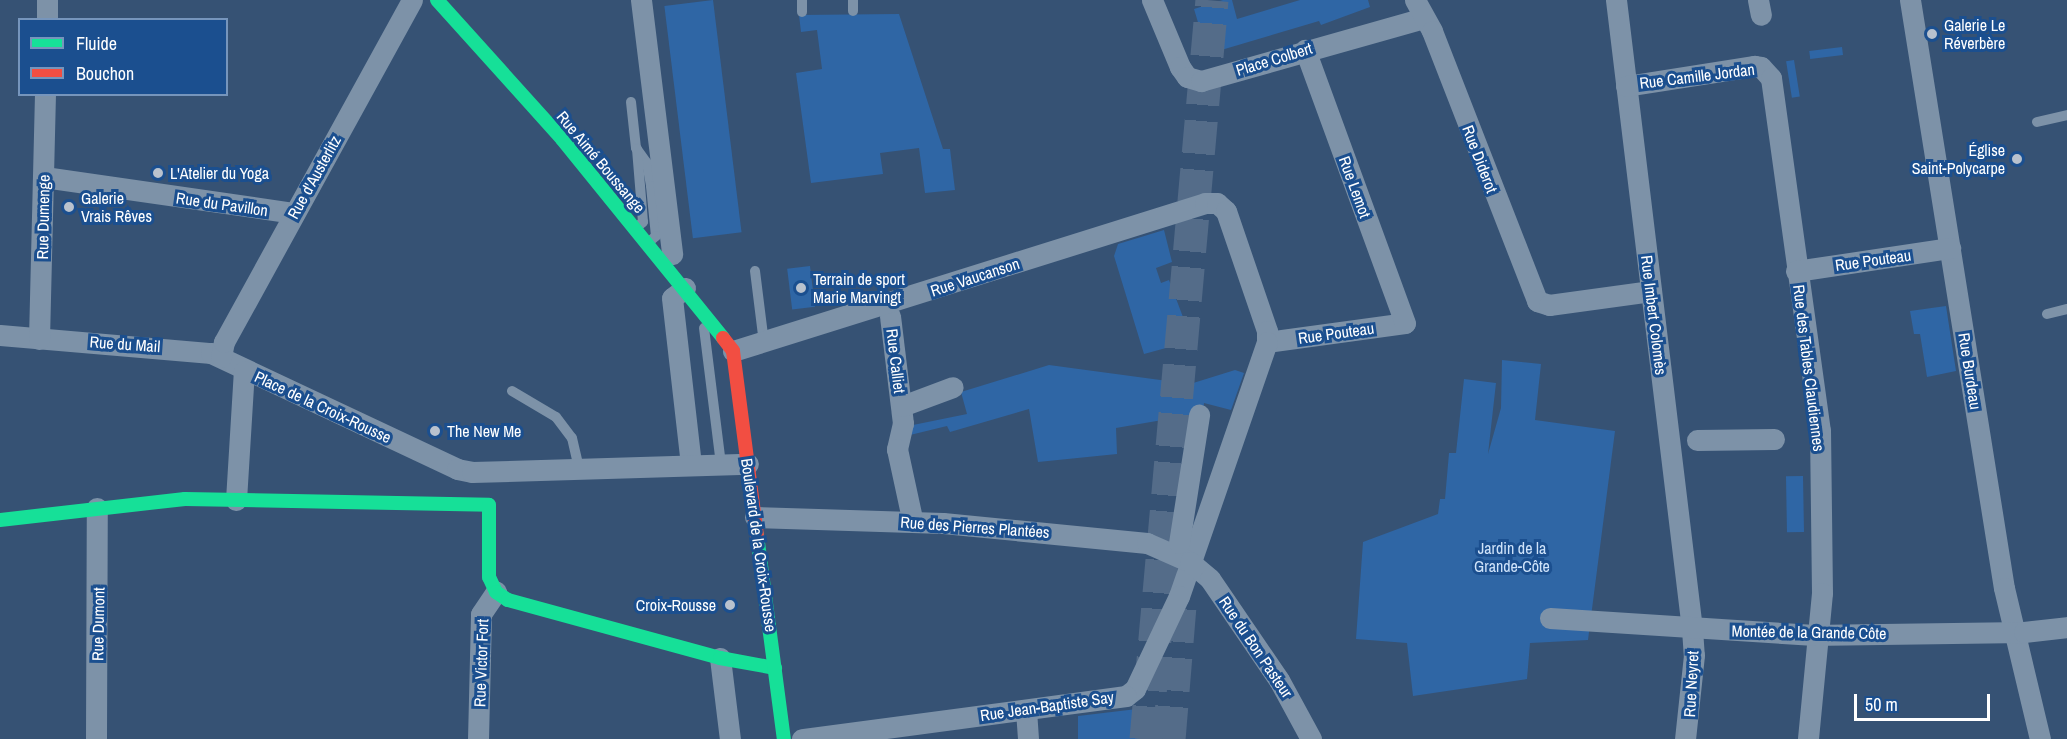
<!DOCTYPE html>
<meta charset="utf-8">
<style>
body{margin:0}
#map{position:relative;width:2067px;height:739px;overflow:hidden;background:#365274;font-family:"Archivo Narrow",sans-serif}
div>[style]{position:absolute}
.green>*{inset:0;background:#2f66a5;transform-origin:0 0}
.primary-tunnel>*{height:33px;margin-top:-16.5px;transform-origin:0;background:repeating-linear-gradient(90deg,#546c89 0 33px,transparent 0 49px)}
.lane>*{height:10px;margin:-5px;padding:0 5px;transform-origin:5px;border-radius:5px;background:#7d92a8}
.street>*{height:21px;margin:-10.5px;padding:0 10.5px;transform-origin:10.5px;border-radius:10.5px;background:#7d92a8}
.fast>*{height:14px;margin:-7px;padding:0 7px;transform-origin:7px;border-radius:7px;background:#16e098}
.jam>*{height:14px;margin:-7px;padding:0 7px;transform-origin:7px;border-radius:7px;background:#f24e42}
.dots>*{width:16px;height:16px;translate:-50% -50%;box-sizing:border-box;border:3px solid #1b4f8f;border-radius:50%}
span{translate:-50% -50%;white-space:nowrap;text-align:center;line-height:1.15;-webkit-text-stroke:6px #1b4f8f;paint-order:stroke}
.poi-label{font-size:16px;color:#fff}
.left{translate:0 -50%;text-align:left}
.right{translate:-100% -50%;text-align:right}
.street-label{font-size:16px;color:#fff}
.park-label{font-size:16px;color:#cfe3fa}
.legend{position:absolute;left:18px;top:18px;width:210px;height:78px;box-sizing:border-box;background:#1b4f8f;border:2px solid #7695bc;margin:0;padding:8px 10px;list-style:none;font-size:18px;color:#fff}
.legend li{display:flex;align-items:center;gap:12px;height:30px}
.legend b{width:30px;border:2px solid #7695bc}
.scale{position:absolute;left:1854px;top:694px;width:136px;height:27px;box-sizing:border-box;border:3px solid #fff;border-top:0;padding-left:8px;font-size:18px;line-height:21px;white-space:nowrap;color:#fff;-webkit-text-stroke:4px #1b4f8f;paint-order:stroke}
</style>
<div id="map">
<div class="green">
<div style="left:713px;top:0;width:234px;height:49px;rotate:83deg"></div>
<div style="clip-path:polygon(1223px 0,1232px 0,1237px 19px,1300px 0,1368px 0,1370px 7px,1321px 25px,1319px 21px,1201px 56px,1197px 41px,1203px 39px,1194px 9px)"></div>
<div style="clip-path:polygon(899px 14px,943px 149px,950px 149px,955px 190px,925px 193px,919px 148px,880px 153px,883px 174px,811px 183px,796px 73px,822px 69px,817px 30px,801px 32px,799px 15px)"></div>
<div style="left:1842px;top:47px;width:8px;height:33px;rotate:83deg"></div>
<div style="left:1794px;top:60px;width:37px;height:8px;rotate:81deg"></div>
<div style="clip-path:polygon(1164px 230px,1172px 262px,1156px 268px,1161px 283px,1169px 280px,1186px 325px,1175px 339px,1177px 345px,1144px 354px,1114px 256px,1118px 244px)"></div>
<div style="left:810px;top:266px;width:41px;height:23px;rotate:83deg"></div>
<div style="clip-path:polygon(1946px 306px,1956px 371px,1927px 377px,1920px 334px,1914px 334px,1910px 311px)"></div>
<div style="clip-path:polygon(1502px 360px,1541px 364px,1535px 420px,1615px 431px,1588px 640px,1530px 643px,1527px 679px,1413px 696px,1407px 643px,1356px 639px,1363px 542px,1438px 514px,1440px 499px,1445px 499px,1449px 453px,1456px 453px,1464px 379px,1496px 383px,1488px 454px,1501px 408px)"></div>
<div style="clip-path:polygon(1049px 365px,1190px 384px,1235px 370px,1244px 373px,1231px 410px,1204px 403px,1203px 413px,1116px 428px,1117px 454px,1038px 462px,1029px 409px,950px 432px,947px 426px,910px 435px,908px 426px,967px 414px,961px 392px)"></div>
<div style="left:1803px;top:476px;width:56px;height:17px;rotate:89deg"></div>
<div style="clip-path:polygon(1137px 709px,1140px 739px,1078px 739px,1078px 716px)"></div>
</div>
<div class="primary-tunnel">
<div style="left:1146px;top:739px;width:742px;rotate:-84.9deg"></div>
<div style="left:1169px;top:739px;width:145px;rotate:-85.3deg"></div>
</div>
<div class="lane">
<div style="left:802px;top:0;width:12px;rotate:90deg"></div>
<div style="left:853px;top:11px;width:11px;rotate:-90deg"></div>
<div style="left:631px;top:102px;width:46px;rotate:83.8deg"></div>
<div style="left:636px;top:148px;width:19px;rotate:54deg"></div>
<div style="left:647px;top:163px;width:23px;rotate:80deg"></div>
<div style="left:651px;top:186px;width:50px;rotate:84.3deg"></div>
<div style="left:656px;top:236px;width:8px;rotate:140deg"></div>
<div style="left:2037px;top:122px;width:31px;rotate:-13deg"></div>
<div style="left:637px;top:149px;width:73px;rotate:85.3deg"></div>
<div style="left:643px;top:222px;width:6px;rotate:141deg"></div>
<div style="left:755px;top:271px;width:73px;rotate:82.9deg"></div>
<div style="left:2047px;top:314px;width:21px;rotate:-14deg"></div>
<div style="left:704px;top:328px;width:137px;rotate:82.9deg"></div>
<div style="left:512px;top:391px;width:51px;rotate:30.6deg"></div>
<div style="left:556px;top:417px;width:26px;rotate:53deg"></div>
<div style="left:572px;top:438px;width:31px;rotate:77deg"></div>
</div>
<div class="street">
<div style="left:641px;top:0;width:256px;rotate:83deg"></div>
<div style="left:1152px;top:0;width:73px;rotate:67.3deg"></div>
<div style="left:1180px;top:67px;width:12px;rotate:55deg"></div>
<div style="left:1187px;top:77px;width:15px;rotate:16deg"></div>
<div style="left:1201px;top:81px;width:232px;rotate:-15.8deg"></div>
<div style="left:1415px;top:0;width:35px;rotate:61deg"></div>
<div style="left:1432px;top:31px;width:290px;rotate:68.7deg"></div>
<div style="left:1537px;top:301px;width:13px;rotate:18deg"></div>
<div style="left:1549px;top:305px;width:103px;rotate:-7.8deg"></div>
<div style="left:1616px;top:0;width:634px;rotate:83.11deg"></div>
<div style="left:1692px;top:629px;width:26px;rotate:86deg"></div>
<div style="left:1694px;top:655px;width:84px;rotate:96.1deg"></div>
<div style="left:1758px;top:0;width:15px;rotate:79deg"></div>
<div style="left:1910px;top:0;width:595px;rotate:80.92deg"></div>
<div style="left:2004px;top:588px;width:155px;rotate:76.6deg"></div>
<div style="left:47px;top:20px;width:20px;rotate:-90deg"></div>
<div style="left:1626px;top:86px;width:130px;rotate:-8.9deg"></div>
<div style="left:1754px;top:66px;width:7px;rotate:8deg"></div>
<div style="left:1761px;top:67px;width:15px;rotate:48deg"></div>
<div style="left:1771px;top:78px;width:355px;rotate:82.1deg"></div>
<div style="left:1820px;top:430px;width:163px;rotate:89.3deg"></div>
<div style="left:1822px;top:593px;width:147px;rotate:95.5deg"></div>
<div style="left:44px;top:177px;width:253px;rotate:8.2deg"></div>
<div style="left:1796px;top:271px;width:156px;rotate:-8.5deg"></div>
<div style="left:685px;top:288px;width:16px;rotate:142deg"></div>
<div style="left:672px;top:298px;width:167px;rotate:83.5deg"></div>
<div style="left:890px;top:316px;width:108px;rotate:83.1deg"></div>
<div style="left:903px;top:423px;width:27px;rotate:103deg"></div>
<div style="left:897px;top:449px;width:66px;rotate:77.8deg"></div>
<div style="left:0;top:335px;width:212px;rotate:4.9deg"></div>
<div style="left:211px;top:353px;width:272px;rotate:25.2deg"></div>
<div style="left:457px;top:469px;width:15px;rotate:11deg"></div>
<div style="left:472px;top:472px;width:276px;rotate:-1.7deg"></div>
<div style="left:39px;top:339px;width:245px;rotate:-88.6deg"></div>
<div style="left:1267px;top:342px;width:139px;rotate:-7.8deg"></div>
<div style="left:1405px;top:323px;width:291px;rotate:-110.1deg"></div>
<div style="left:733px;top:351px;width:495px;rotate:-17.4deg"></div>
<div style="left:1205px;top:203px;width:12px"></div>
<div style="left:1217px;top:203px;width:12px;rotate:42deg"></div>
<div style="left:1226px;top:211px;width:127px;rotate:71.1deg"></div>
<div style="left:1267px;top:331px;width:11px;rotate:90deg"></div>
<div style="left:1267px;top:342px;width:269px;rotate:109.1deg"></div>
<div style="left:1179px;top:596px;width:103px;rotate:115.3deg"></div>
<div style="left:1135px;top:689px;width:11px;rotate:142deg"></div>
<div style="left:1126px;top:696px;width:327px;rotate:172.4deg"></div>
<div style="left:221px;top:357px;width:15px;rotate:-79deg"></div>
<div style="left:224px;top:342px;width:390px;rotate:-61.2deg"></div>
<div style="left:902px;top:406px;width:54px;rotate:-20.4deg"></div>
<div style="left:1697px;top:440px;width:77px;rotate:-0.7deg"></div>
<div style="left:236px;top:500px;width:129px;rotate:-86.5deg"></div>
<div style="left:755px;top:517px;width:188px;rotate:1.8deg"></div>
<div style="left:943px;top:523px;width:205px;rotate:5.6deg"></div>
<div style="left:1147px;top:543px;width:47px;rotate:23.8deg"></div>
<div style="left:1190px;top:562px;width:26px;rotate:40deg"></div>
<div style="left:1210px;top:579px;width:122px;rotate:55.7deg"></div>
<div style="left:1279px;top:680px;width:67px;rotate:61.5deg"></div>
<div style="left:1179px;top:543px;width:130px;rotate:-81.1deg"></div>
<div style="left:1550px;top:618px;width:261px;rotate:3.7deg"></div>
<div style="left:1810px;top:635px;width:214px;rotate:-0.8deg"></div>
<div style="left:2024px;top:632px;width:43px;rotate:-6.6deg"></div>
<div style="left:720px;top:658px;width:82px;rotate:83deg"></div>
<div style="left:1026px;top:710px;width:29px;rotate:86deg"></div>
<div style="left:96px;top:739px;width:231px;rotate:-89.8deg"></div>
<div style="left:478px;top:739px;width:125px;rotate:-88.6deg"></div>
<div style="left:481px;top:614px;width:27px;rotate:-56deg"></div>
</div>
<div class="fast">
<div style="left:437px;top:0;width:187px;rotate:48deg"></div>
<div style="left:562px;top:139px;width:256px;rotate:51deg"></div>
<div style="left:0;top:520px;width:186px;rotate:-6.5deg"></div>
<div style="left:185px;top:499px;width:304px;rotate:1.1deg"></div>
<div style="left:489px;top:505px;width:72px;rotate:90deg"></div>
<div style="left:489px;top:577px;width:17px;rotate:65deg"></div>
<div style="left:496px;top:592px;width:14px;rotate:34deg"></div>
<div style="left:508px;top:600px;width:220px;rotate:15.3deg"></div>
<div style="left:720px;top:658px;width:56px;rotate:10.3deg"></div>
<div style="left:757px;top:535px;width:206px;rotate:82.5deg"></div>
</div>
<div class="jam">
<div style="left:723px;top:338px;width:16px;rotate:52deg"></div>
<div style="left:733px;top:351px;width:186px;rotate:82.6deg"></div>
</div>
<div class="dots">
<div style="left:1932px;top:34px;background:#b9c2ce"></div>
<div style="left:2017px;top:159px;background:#b9c2ce"></div>
<div style="left:158px;top:173px;background:#b9c2ce"></div>
<div style="left:69px;top:207px;background:#b9c2ce"></div>
<div style="left:801px;top:288px;background:#b9c2ce"></div>
<div style="left:435px;top:431px;background:#b9c2ce"></div>
<div style="left:730px;top:605px;background:#b9c2ce"></div>
</div>
<div class="poi-label">
<span class="left" style="left:1944px;top:34px">Galerie Le<br>Réverbère</span>
<span class="right" style="left:2005px;top:159px">Église<br>Saint-Polycarpe</span>
<span class="left" style="left:170px;top:173px">L'Atelier du Yoga</span>
<span class="left" style="left:81px;top:207px">Galerie<br>Vrais Rêves</span>
<span class="left" style="left:813px;top:288px">Terrain de sport<br>Marie Marvingt</span>
<span class="left" style="left:447px;top:431px">The New Me</span>
<span class="right" style="left:716px;top:605px">Croix-Rousse</span>
</div>
<div class="street-label">
<span style="left:1274px;top:59px;rotate:-17deg">Place Colbert</span>
<span style="left:1697px;top:76px;rotate:-7deg">Rue Camille Jordan</span>
<span style="left:1480px;top:159px;rotate:69deg">Rue Diderot</span>
<span style="left:601px;top:162px;rotate:50deg">Rue Aimé Boussange</span>
<span style="left:314px;top:177px;rotate:-61deg">Rue d'Austerlitz</span>
<span style="left:1355px;top:187px;rotate:70deg">Rue Lemot</span>
<span style="left:222px;top:204px;rotate:8deg">Rue du Pavillon</span>
<span style="left:43px;top:217px;rotate:-89deg">Rue Dumenge</span>
<span style="left:1873px;top:260px;rotate:-8deg">Rue Pouteau</span>
<span style="left:975px;top:277px;rotate:-18deg">Rue Vaucanson</span>
<span style="left:1654px;top:315px;rotate:83deg">Rue Imbert Colomès</span>
<span style="left:1336px;top:333px;rotate:-8deg">Rue Pouteau</span>
<span style="left:125px;top:344px;rotate:4deg">Rue du Mail</span>
<span style="left:896px;top:361px;rotate:83deg">Rue Calliet</span>
<span style="left:1809px;top:368px;rotate:83deg">Rue des Tables Claudiennes</span>
<span style="left:1970px;top:371px;rotate:81deg">Rue Burdeau</span>
<span style="left:323px;top:407px;rotate:25deg">Place de la Croix-Rousse</span>
<span style="left:975px;top:527px;rotate:4deg">Rue des Pierres Plantées</span>
<span style="left:759px;top:545px;rotate:82deg">Boulevard de la Croix-Rousse</span>
<span style="left:98px;top:624px;rotate:-89deg">Rue Dumont</span>
<span style="left:1809px;top:632px;rotate:1deg">Montée de la Grande Côte</span>
<span style="left:1256px;top:647px;rotate:56deg">Rue du Bon Pasteur</span>
<span style="left:481px;top:663px;rotate:-88deg">Rue Victor Fort</span>
<span style="left:1691px;top:684px;rotate:-87deg">Rue Neyret</span>
<span style="left:1047px;top:706px;rotate:-8deg">Rue Jean-Baptiste Say</span>
</div>
<div class="park-label">
<span style="left:1512px;top:557px">Jardin de la<br>Grande-Côte</span>
</div>
<ul class="legend">
<li><b style="height:8px;background:#16e098"></b>Fluide</li>
<li><b style="height:8px;background:#f24e42"></b>Bouchon</li>
</ul>
<div class="scale">50 m</div>
</div>
